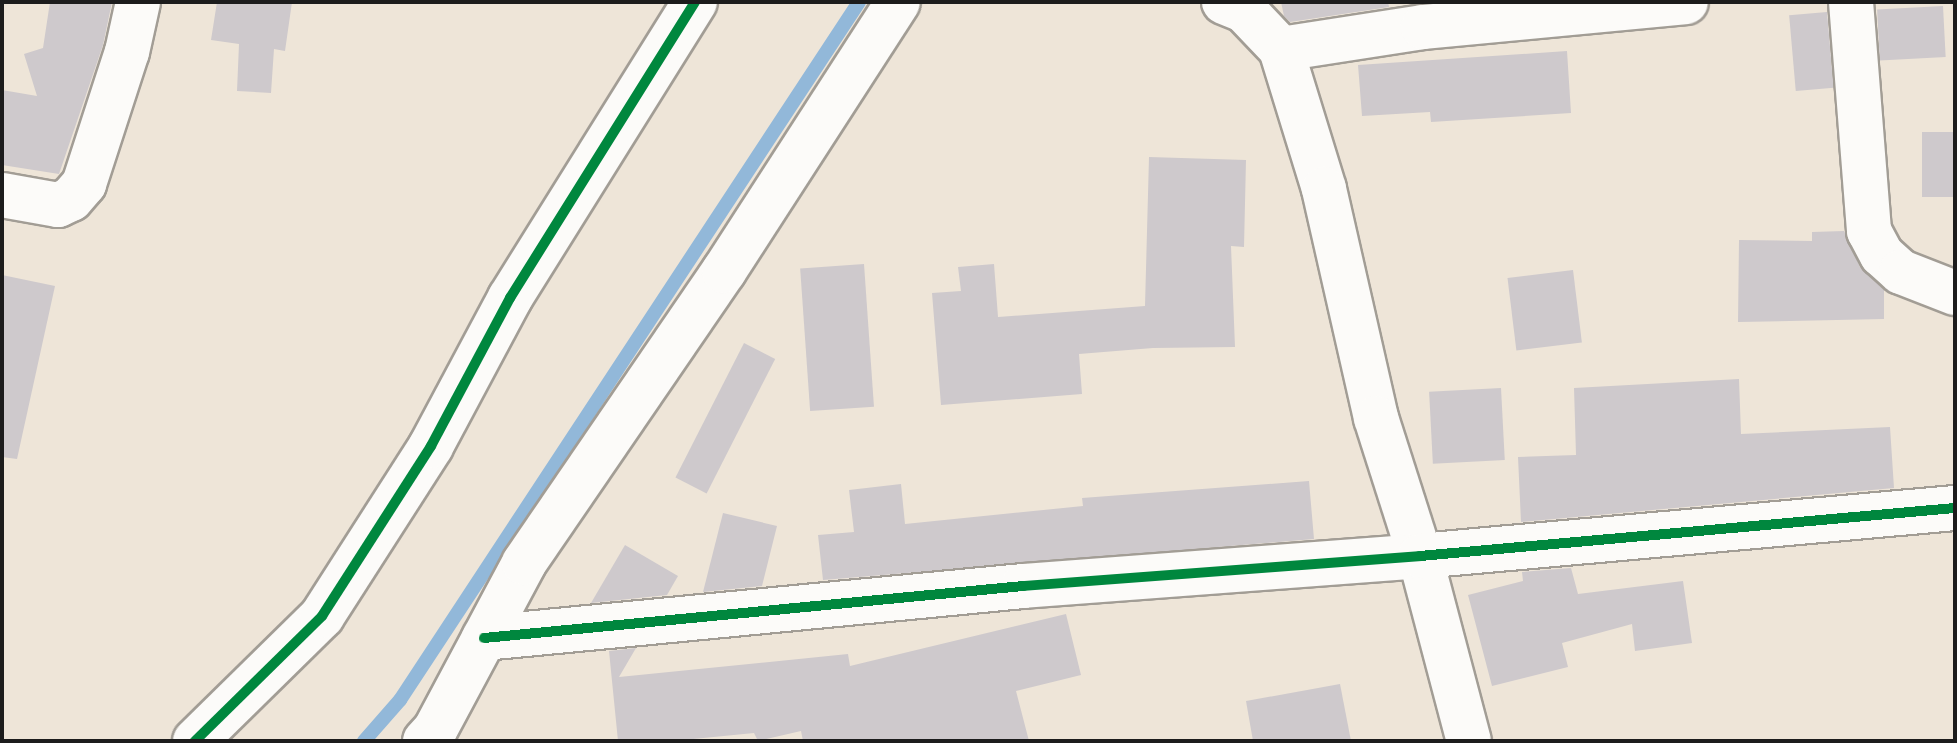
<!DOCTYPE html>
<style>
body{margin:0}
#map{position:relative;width:1957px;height:743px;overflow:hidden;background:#eee5d8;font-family:"Playpen Sans",sans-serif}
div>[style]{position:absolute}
.stream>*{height:14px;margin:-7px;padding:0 7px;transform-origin:7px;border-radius:7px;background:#92b8d9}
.building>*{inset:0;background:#cec9cc;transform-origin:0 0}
.roads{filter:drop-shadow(2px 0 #a29d95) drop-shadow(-2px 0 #a29d95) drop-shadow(0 2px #a29d95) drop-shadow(0 -2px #a29d95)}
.minor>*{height:44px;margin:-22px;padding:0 22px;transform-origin:22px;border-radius:22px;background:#fcfbf9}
.cycleway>*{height:10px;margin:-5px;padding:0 5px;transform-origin:5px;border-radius:5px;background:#00873e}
span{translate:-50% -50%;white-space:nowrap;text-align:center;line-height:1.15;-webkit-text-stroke:8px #fff;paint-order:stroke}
.frame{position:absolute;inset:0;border:4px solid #1c1c1c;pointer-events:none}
</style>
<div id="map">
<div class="stream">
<div style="left:364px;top:741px;width:55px;rotate:-48.7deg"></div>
<div style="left:400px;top:700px;width:835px;rotate:-56.67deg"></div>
</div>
<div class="building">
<div style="clip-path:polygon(50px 2px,112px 2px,103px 45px,59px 174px,2px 165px,2px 90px,37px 96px,24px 54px,43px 48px)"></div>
<div style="clip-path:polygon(217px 2px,292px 2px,285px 51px,274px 49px,271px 93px,237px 91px,239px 44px,211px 40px)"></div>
<div style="clip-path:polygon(1281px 2px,1388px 2px,1389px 7px,1290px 22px,1284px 16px)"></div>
<div style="left:1943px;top:6px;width:51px;height:66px;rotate:87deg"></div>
<div style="left:1827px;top:12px;width:76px;height:38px;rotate:85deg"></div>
<div style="clip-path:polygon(1567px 51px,1571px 113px,1431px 122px,1430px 112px,1362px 116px,1358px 65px)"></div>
<div style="left:1922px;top:132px;width:33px;height:65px"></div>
<div style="clip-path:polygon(1149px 157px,1246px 160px,1244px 247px,1231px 246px,1235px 347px,1153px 348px,1079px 354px,1082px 394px,941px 405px,932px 293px,961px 291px,958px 267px,994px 264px,998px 317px,1145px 306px)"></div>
<div style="clip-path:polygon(1844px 231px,1860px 267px,1884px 290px,1884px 319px,1738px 322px,1739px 240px,1812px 241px,1812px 232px)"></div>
<div style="left:864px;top:264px;width:143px;height:64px;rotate:86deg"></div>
<div style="left:1573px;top:270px;width:73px;height:66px;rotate:83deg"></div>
<div style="clip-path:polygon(2px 275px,55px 286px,17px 459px,2px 457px)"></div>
<div style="left:744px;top:343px;width:35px;height:151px;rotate:27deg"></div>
<div style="clip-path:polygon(1739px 379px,1741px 434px,1890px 427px,1894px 488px,1521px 522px,1518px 457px,1576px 455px,1574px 388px)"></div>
<div style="left:1501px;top:388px;width:72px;height:72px;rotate:87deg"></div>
<div style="clip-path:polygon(1309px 481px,1314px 539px,823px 580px,818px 535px,854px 532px,849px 490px,901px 484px,905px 524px,1083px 506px,1082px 498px)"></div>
<div style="clip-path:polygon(723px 513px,777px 526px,762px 586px,703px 592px)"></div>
<div style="clip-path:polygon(625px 545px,678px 576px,667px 595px,591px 603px)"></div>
<div style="clip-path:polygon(1571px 568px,1578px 594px,1683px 581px,1692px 643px,1635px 651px,1632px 624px,1562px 643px,1568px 667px,1492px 686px,1468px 595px,1523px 581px,1522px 572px)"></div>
<div style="clip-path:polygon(1066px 614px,1081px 675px,1016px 691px,1029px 741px,803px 741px,801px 731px,758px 741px,754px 733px,673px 741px,618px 741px,609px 651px,636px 648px,619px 677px,848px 654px,850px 666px)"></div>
<div style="clip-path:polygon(1340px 684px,1351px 741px,1253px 741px,1246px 701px)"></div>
</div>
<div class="roads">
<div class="minor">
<div style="left:1224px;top:2px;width:22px;rotate:22deg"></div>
<div style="left:1244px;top:10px;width:54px;rotate:46.5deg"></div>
<div style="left:1281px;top:49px;width:146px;rotate:72.9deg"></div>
<div style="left:1324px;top:189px;width:235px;rotate:77.2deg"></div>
<div style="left:1376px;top:418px;width:145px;rotate:72.3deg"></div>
<div style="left:1420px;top:556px;width:191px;rotate:75.2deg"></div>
<div style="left:1851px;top:2px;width:230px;rotate:85.5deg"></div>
<div style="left:1869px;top:231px;width:27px;rotate:62deg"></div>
<div style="left:1882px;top:255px;width:25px;rotate:42deg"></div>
<div style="left:1901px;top:272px;width:58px;rotate:21.3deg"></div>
<div style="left:1281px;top:49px;width:144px;rotate:-8.8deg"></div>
<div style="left:1423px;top:27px;width:264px;rotate:-5.4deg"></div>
<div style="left:2px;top:195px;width:57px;rotate:10.1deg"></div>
<div style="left:58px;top:205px;width:14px;rotate:-25deg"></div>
<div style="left:71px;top:199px;width:20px;rotate:-49deg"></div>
<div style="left:84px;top:184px;width:139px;rotate:-72deg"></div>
<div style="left:127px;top:52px;width:51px;rotate:-77.6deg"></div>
<div style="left:484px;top:638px;width:542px;rotate:-5.51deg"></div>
<div style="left:1023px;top:586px;width:398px;rotate:-4.3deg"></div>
<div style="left:1420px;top:556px;width:537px;rotate:-5.13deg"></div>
<div style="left:195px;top:741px;width:178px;rotate:-44.5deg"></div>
<div style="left:322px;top:616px;width:202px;rotate:-57.3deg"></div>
<div style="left:431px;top:446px;width:168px;rotate:-61.9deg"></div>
<div style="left:510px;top:298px;width:349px;rotate:-58deg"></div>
<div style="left:425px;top:741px;width:15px;rotate:-48deg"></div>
<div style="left:435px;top:730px;width:189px;rotate:-61.9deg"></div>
<div style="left:524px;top:563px;width:354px;rotate:-55.6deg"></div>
<div style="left:724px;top:271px;width:320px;rotate:-57.1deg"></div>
</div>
</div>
<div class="cycleway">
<div style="left:484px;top:638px;width:542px;rotate:-5.51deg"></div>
<div style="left:1023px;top:586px;width:398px;rotate:-4.3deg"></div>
<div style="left:1420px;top:556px;width:537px;rotate:-5.13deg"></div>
<div style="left:195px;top:741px;width:178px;rotate:-44.5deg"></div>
<div style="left:322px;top:616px;width:202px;rotate:-57.3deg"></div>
<div style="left:431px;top:446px;width:168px;rotate:-61.9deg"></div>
<div style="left:510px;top:298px;width:349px;rotate:-58deg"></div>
</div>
<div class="frame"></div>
</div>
